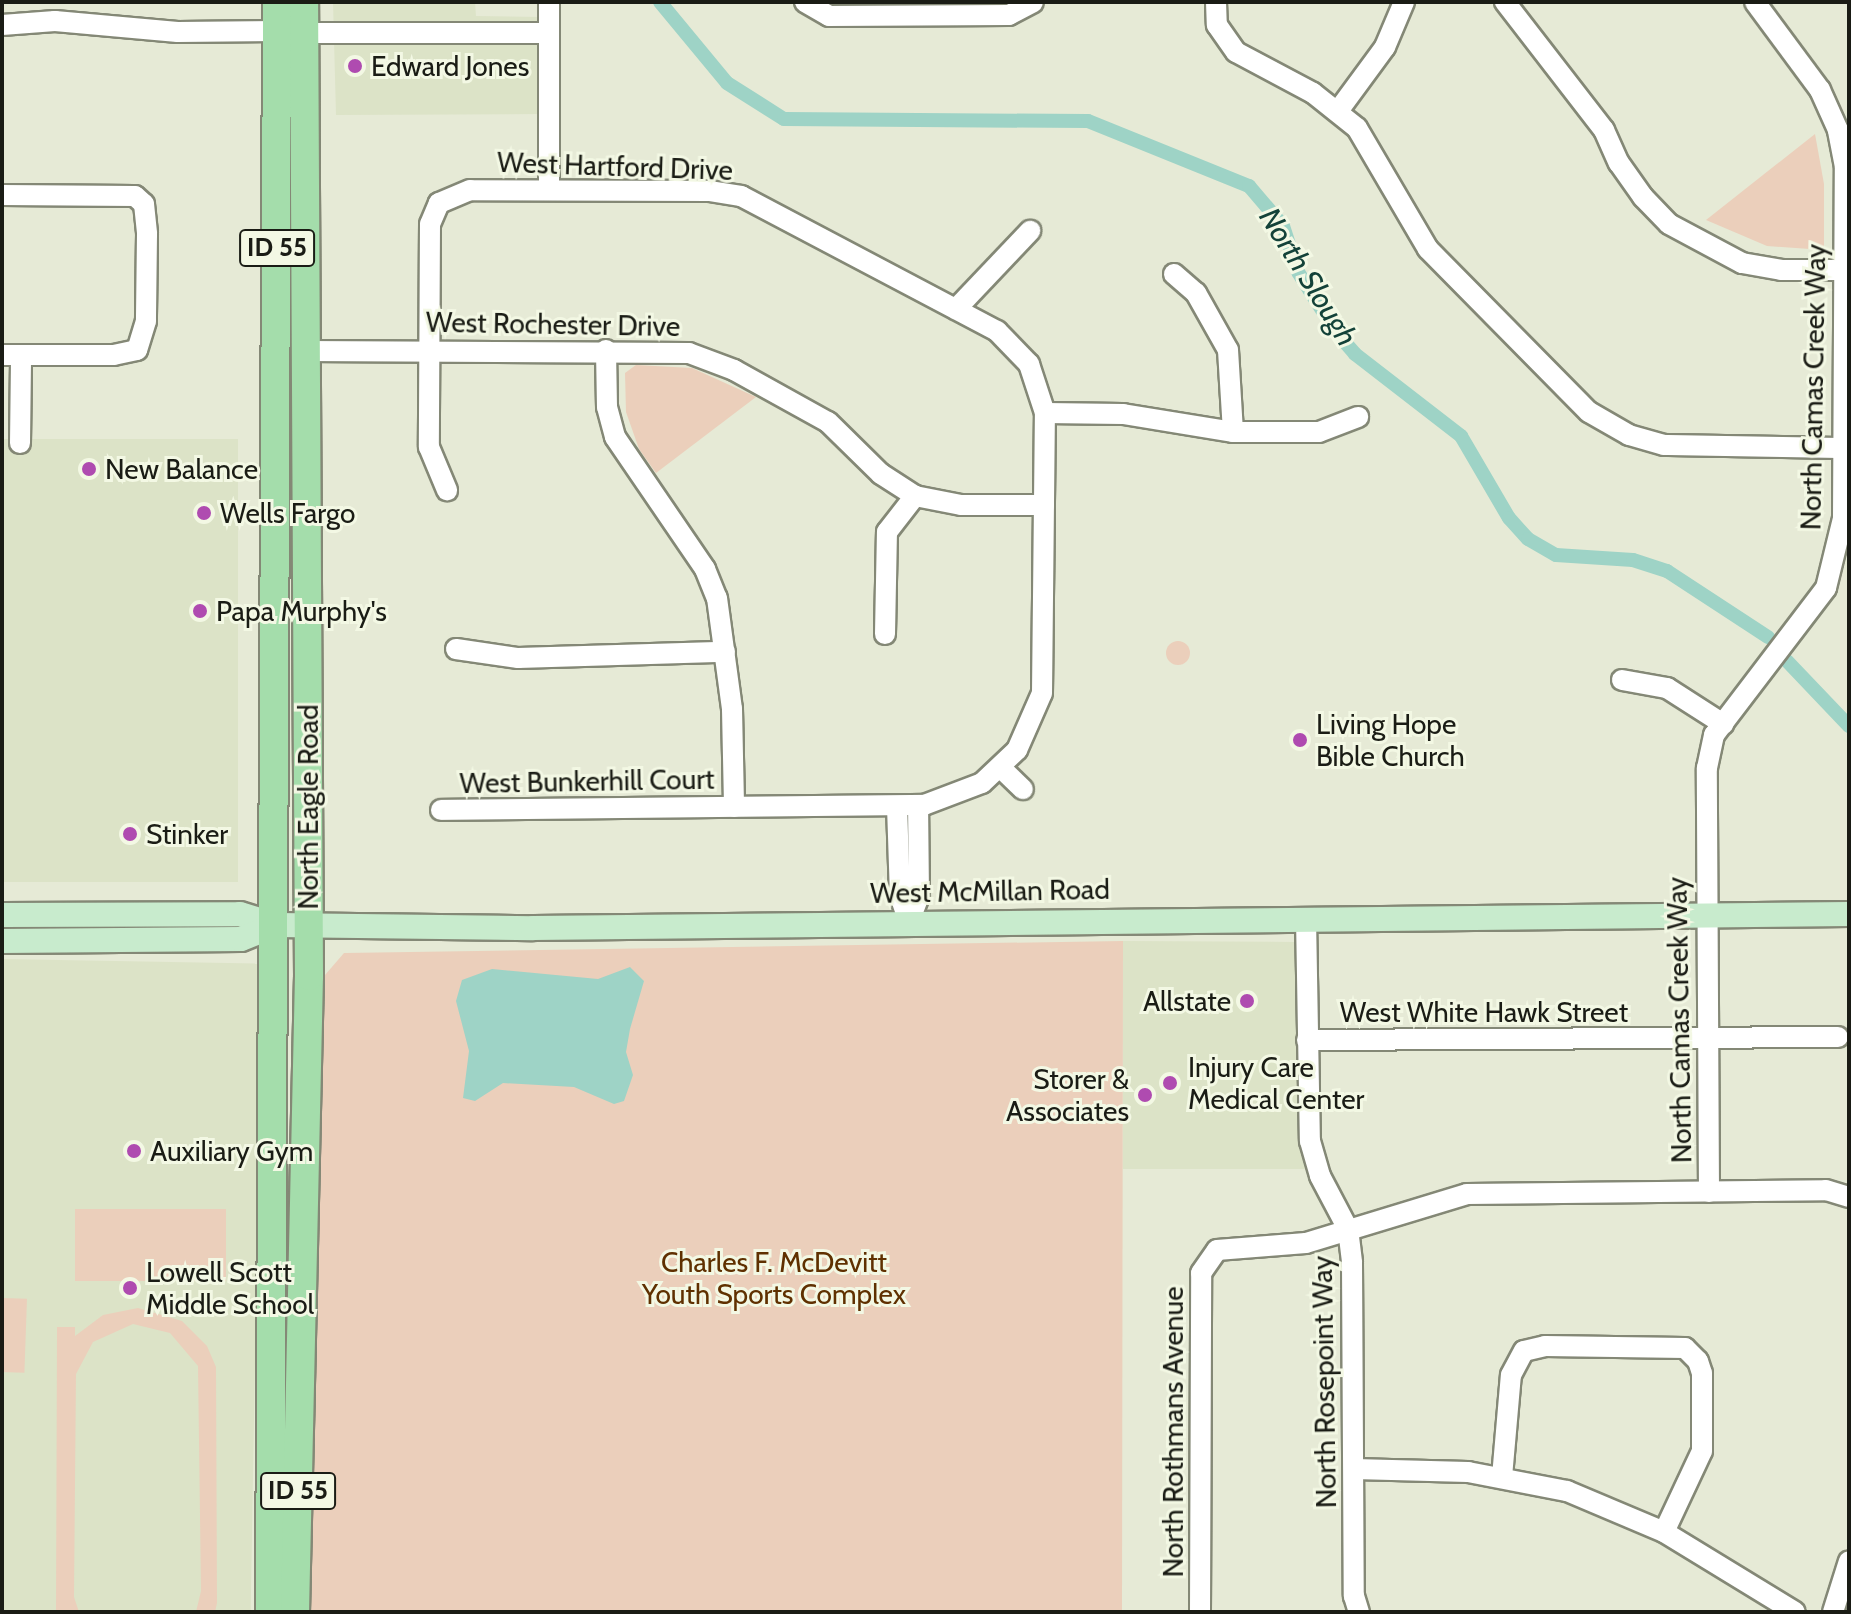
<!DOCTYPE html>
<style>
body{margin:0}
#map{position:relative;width:1851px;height:1614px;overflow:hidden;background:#e6ead6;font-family:Cabin,sans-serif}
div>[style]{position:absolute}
.built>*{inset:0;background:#dce3c7;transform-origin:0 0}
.green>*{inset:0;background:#ebcfbb;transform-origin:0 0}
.round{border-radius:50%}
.water>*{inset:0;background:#9ed3c6}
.canal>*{height:14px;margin:-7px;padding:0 7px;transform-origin:7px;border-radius:7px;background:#9ed3c6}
.roads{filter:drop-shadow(2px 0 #848876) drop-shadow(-2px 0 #848876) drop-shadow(0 2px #848876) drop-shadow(0 -2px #848876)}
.minor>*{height:20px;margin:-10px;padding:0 10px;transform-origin:10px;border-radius:10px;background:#fff}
.major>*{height:24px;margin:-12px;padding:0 12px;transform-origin:12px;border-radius:12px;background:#c8ebcd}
.highway>*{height:28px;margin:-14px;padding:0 14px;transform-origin:14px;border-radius:14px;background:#a4ddab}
.dots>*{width:22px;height:22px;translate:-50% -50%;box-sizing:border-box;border:4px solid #f3f8e4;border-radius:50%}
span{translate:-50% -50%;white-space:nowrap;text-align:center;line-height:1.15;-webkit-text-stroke:6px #f3f8e4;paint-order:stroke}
.shield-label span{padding:2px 6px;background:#f3f8e4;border:2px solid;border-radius:6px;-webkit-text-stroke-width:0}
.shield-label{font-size:26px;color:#1a1c15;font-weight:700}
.poi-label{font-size:28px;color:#1a1c15}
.left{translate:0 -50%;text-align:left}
.right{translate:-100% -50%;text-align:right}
.street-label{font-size:28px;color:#1a1c15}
.park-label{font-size:28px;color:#5f3000}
.water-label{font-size:30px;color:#134239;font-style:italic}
.frame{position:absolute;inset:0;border:4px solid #1a1c15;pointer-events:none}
</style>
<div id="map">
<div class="built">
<div style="clip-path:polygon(333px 2px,475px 2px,476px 16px,541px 17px,541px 114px,336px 115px)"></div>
<div style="left:238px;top:439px;width:443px;height:236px;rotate:90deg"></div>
<div style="clip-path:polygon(1123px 941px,1295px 942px,1298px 1127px,1308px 1169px,1123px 1169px)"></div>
<div style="left:2px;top:959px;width:260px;height:653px;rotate:1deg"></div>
</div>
<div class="green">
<div style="clip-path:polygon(1815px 134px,1824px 184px,1824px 250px,1767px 246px,1706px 220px)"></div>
<div style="clip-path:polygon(636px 365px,692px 368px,756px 397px,656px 473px,639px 449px,626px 412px,625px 373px)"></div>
<div class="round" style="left:1166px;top:641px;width:24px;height:24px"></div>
<div style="clip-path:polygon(1123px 941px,1122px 1612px,308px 1612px,325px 975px,344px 953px)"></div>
<div style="left:75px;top:1209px;width:151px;height:72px"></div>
<div style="left:2px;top:1298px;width:25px;height:74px;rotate:2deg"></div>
<div style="clip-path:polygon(138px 1308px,182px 1321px,207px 1346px,216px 1367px,217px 1603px,215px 1612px,196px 1612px,201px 1591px,198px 1366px,170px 1333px,133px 1324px,93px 1342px,76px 1374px,74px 1597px,79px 1612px,56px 1612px,57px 1327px,75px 1327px,75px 1336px,103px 1315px)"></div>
</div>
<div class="water">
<div style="clip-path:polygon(630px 967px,644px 981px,630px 1029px,626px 1052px,633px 1075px,624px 1101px,614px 1104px,574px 1087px,503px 1083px,475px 1101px,463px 1098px,469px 1051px,456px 1001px,462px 980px,492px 969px,598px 979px)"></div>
</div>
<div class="canal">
<div style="left:660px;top:2px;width:105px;rotate:50.4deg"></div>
<div style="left:727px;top:83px;width:67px;rotate:32.3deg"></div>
<div style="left:784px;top:119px;width:304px;rotate:0.4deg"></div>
<div style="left:1088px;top:121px;width:174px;rotate:22deg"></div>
<div style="left:1249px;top:186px;width:52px;rotate:49.6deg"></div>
<div style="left:1283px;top:226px;width:48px;rotate:71.9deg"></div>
<div style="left:1298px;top:272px;width:71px;rotate:57.7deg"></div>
<div style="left:1336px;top:332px;width:29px;rotate:49deg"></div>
<div style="left:1355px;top:354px;width:134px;rotate:37.7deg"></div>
<div style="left:1461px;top:436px;width:95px;rotate:59.7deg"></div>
<div style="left:1509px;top:518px;width:28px;rotate:48deg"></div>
<div style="left:1528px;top:539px;width:32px;rotate:30deg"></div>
<div style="left:1556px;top:555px;width:77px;rotate:3.7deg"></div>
<div style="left:1633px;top:560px;width:36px;rotate:18deg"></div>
<div style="left:1667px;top:571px;width:121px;rotate:33.2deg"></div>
<div style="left:1787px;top:661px;width:90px;rotate:46.4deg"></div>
</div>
<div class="roads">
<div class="minor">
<div style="left:805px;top:2px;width:28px;rotate:30deg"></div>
<div style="left:829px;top:16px;width:180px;rotate:-0.3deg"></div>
<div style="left:1009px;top:15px;width:27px;rotate:-28deg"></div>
<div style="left:1216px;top:2px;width:23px;rotate:88deg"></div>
<div style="left:1217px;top:25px;width:33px;rotate:55deg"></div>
<div style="left:1236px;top:52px;width:87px;rotate:28deg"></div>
<div style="left:1313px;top:93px;width:56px;rotate:38.5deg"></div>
<div style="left:1357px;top:128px;width:140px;rotate:59.6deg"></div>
<div style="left:1428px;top:249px;width:229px;rotate:45.4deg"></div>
<div style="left:1589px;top:412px;width:46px;rotate:29.9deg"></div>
<div style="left:1629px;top:435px;width:36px;rotate:16deg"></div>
<div style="left:1664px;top:445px;width:180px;rotate:1deg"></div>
<div style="left:1505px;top:2px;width:162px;rotate:52.3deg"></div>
<div style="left:1604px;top:130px;width:36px;rotate:66deg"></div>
<div style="left:1619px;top:163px;width:42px;rotate:54.8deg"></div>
<div style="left:1643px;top:197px;width:37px;rotate:46deg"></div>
<div style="left:1669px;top:224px;width:83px;rotate:28.1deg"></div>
<div style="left:1742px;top:263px;width:40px;rotate:10deg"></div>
<div style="left:1781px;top:270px;width:64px"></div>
<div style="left:2px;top:25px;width:53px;rotate:-4.3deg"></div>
<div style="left:55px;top:21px;width:123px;rotate:5.1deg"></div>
<div style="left:178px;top:32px;width:99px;rotate:-0.6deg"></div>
<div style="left:304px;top:33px;width:245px"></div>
<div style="left:1338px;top:111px;width:79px;rotate:-53.7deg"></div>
<div style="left:1385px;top:47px;width:49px;rotate:-67.1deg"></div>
<div style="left:549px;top:190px;width:188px;rotate:-90deg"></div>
<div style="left:2px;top:195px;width:133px;rotate:0.4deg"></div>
<div style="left:135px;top:196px;width:12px;rotate:42deg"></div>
<div style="left:144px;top:204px;width:30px;rotate:84deg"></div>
<div style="left:147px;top:234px;width:87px;rotate:90.7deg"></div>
<div style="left:146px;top:321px;width:30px;rotate:107deg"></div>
<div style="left:137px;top:350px;width:24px;rotate:168deg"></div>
<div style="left:114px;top:355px;width:112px;rotate:180deg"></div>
<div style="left:1174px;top:274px;width:29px;rotate:41deg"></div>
<div style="left:1196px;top:293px;width:65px;rotate:60.7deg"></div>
<div style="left:1228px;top:350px;width:82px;rotate:86.5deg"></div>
<div style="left:956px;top:309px;width:108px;rotate:-46.5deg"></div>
<div style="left:606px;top:350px;width:57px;rotate:89deg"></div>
<div style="left:607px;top:407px;width:31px;rotate:75deg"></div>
<div style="left:615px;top:437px;width:160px;rotate:55.7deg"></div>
<div style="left:705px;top:569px;width:31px;rotate:68deg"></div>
<div style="left:717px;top:598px;width:112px;rotate:82.3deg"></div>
<div style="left:732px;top:709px;width:98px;rotate:88.8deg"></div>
<div style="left:304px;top:351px;width:385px;rotate:0.3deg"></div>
<div style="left:689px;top:353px;width:48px;rotate:20.7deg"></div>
<div style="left:734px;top:370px;width:107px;rotate:29deg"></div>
<div style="left:828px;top:422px;width:74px;rotate:44.5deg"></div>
<div style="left:881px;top:474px;width:40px;rotate:32.9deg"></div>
<div style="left:915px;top:496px;width:47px;rotate:11.1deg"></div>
<div style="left:961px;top:505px;width:83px"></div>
<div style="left:1045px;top:413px;width:78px;rotate:0.7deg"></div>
<div style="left:1123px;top:414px;width:111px;rotate:9.3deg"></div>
<div style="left:1233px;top:432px;width:86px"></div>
<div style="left:1319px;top:432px;width:42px;rotate:-21deg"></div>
<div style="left:20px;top:443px;width:88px;rotate:-89.3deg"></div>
<div style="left:885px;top:634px;width:102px;rotate:-88.9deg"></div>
<div style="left:887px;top:532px;width:46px;rotate:-52.1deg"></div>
<div style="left:456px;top:649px;width:63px;rotate:8.3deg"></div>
<div style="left:518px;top:658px;width:207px;rotate:-1.7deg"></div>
<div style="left:1622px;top:680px;width:46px;rotate:10.1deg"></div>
<div style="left:1667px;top:688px;width:67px;rotate:32.7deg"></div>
<div style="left:1002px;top:769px;width:29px;rotate:44deg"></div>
<div style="left:897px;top:806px;width:90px;rotate:88.1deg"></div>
<div style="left:900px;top:896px;width:28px;rotate:71deg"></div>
<div style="left:909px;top:922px;width:28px;rotate:-69deg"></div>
<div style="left:919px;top:896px;width:91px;rotate:-90.6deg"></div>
<div style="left:441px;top:810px;width:483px;rotate:-0.6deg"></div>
<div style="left:924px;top:805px;width:62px;rotate:-20.8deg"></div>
<div style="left:982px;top:783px;width:48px;rotate:-43.3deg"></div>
<div style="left:1017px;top:750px;width:62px;rotate:-66.3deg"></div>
<div style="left:1042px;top:693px;width:280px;rotate:-89.4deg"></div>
<div style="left:1045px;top:413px;width:52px;rotate:-108.1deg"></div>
<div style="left:1029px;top:364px;width:46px;rotate:-134.1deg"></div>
<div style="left:997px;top:331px;width:289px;rotate:-152.2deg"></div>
<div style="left:741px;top:196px;width:31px;rotate:-171deg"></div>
<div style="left:710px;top:191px;width:240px;rotate:-179.8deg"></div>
<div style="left:470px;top:190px;width:34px;rotate:157deg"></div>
<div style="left:439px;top:203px;width:23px;rotate:113deg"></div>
<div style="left:430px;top:224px;width:223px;rotate:90.3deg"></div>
<div style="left:429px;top:447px;width:47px;rotate:67.3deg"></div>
<div style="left:1306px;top:918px;width:223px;rotate:89deg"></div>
<div style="left:1310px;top:1141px;width:36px;rotate:74deg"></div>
<div style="left:1320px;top:1176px;width:60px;rotate:62.2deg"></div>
<div style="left:1348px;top:1229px;width:34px;rotate:83deg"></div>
<div style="left:1352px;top:1263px;width:333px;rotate:89.7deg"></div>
<div style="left:1354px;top:1596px;width:17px;rotate:73deg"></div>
<div style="left:1307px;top:1040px;width:531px;rotate:-0.32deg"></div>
<div style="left:1709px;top:1192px;width:424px;rotate:-90.3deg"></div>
<div style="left:1707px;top:768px;width:34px;rotate:-78deg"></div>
<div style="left:1714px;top:735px;width:185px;rotate:-52.7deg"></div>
<div style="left:1826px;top:588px;width:72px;rotate:-76.3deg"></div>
<div style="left:1843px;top:518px;width:351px;rotate:-89.7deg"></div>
<div style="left:1845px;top:167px;width:38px;rotate:-101deg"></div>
<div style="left:1838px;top:130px;width:44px;rotate:-114.2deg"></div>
<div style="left:1820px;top:90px;width:109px;rotate:-126.5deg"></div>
<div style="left:1354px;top:1469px;width:114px;rotate:1.5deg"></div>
<div style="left:1468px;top:1472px;width:101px;rotate:10.9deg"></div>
<div style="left:1567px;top:1491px;width:105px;rotate:22.9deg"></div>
<div style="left:1664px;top:1532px;width:153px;rotate:31.4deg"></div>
<div style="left:1502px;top:1477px;width:102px;rotate:-85deg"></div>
<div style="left:1511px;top:1375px;width:27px;rotate:-62deg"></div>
<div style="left:1524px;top:1351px;width:22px;rotate:-13deg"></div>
<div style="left:1545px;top:1346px;width:140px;rotate:0.8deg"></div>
<div style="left:1685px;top:1348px;width:18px;rotate:45deg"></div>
<div style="left:1698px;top:1361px;width:13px;rotate:72deg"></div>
<div style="left:1702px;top:1373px;width:78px;rotate:90deg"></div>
<div style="left:1702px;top:1451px;width:89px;rotate:115.1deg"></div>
<div style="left:1200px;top:1612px;width:339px;rotate:-89.8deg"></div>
<div style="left:1201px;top:1273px;width:28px;rotate:-55deg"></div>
<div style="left:1217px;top:1250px;width:89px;rotate:-4.5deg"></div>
<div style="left:1306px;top:1243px;width:168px;rotate:-16.9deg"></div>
<div style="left:1467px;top:1194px;width:359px;rotate:-0.6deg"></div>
<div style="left:1826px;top:1190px;width:24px;rotate:17deg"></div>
<div style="left:1833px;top:1612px;width:53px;rotate:-72.6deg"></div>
</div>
<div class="major">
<div style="left:2px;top:915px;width:238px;rotate:-0.2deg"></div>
<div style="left:240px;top:914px;width:38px;rotate:17deg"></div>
<div style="left:276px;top:925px;width:257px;rotate:0.7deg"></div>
<div style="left:533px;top:928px;width:1316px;rotate:-0.61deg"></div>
<div style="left:2px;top:941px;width:239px;rotate:-0.5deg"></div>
<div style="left:241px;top:939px;width:38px;rotate:-22deg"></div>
</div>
<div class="highway">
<div style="left:270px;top:1612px;width:1610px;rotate:-89.75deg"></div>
<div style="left:295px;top:1612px;width:636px;rotate:-88.74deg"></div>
<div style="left:309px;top:976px;width:974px;rotate:-90.29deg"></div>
</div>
</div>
<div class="dots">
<div style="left:355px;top:66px;background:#af4bb0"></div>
<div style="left:89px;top:469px;background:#af4bb0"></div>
<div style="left:204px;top:513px;background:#af4bb0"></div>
<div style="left:200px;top:611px;background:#af4bb0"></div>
<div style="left:1300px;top:740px;background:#af4bb0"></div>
<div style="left:130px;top:834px;background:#af4bb0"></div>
<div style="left:1247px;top:1001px;background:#af4bb0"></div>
<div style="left:1170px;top:1083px;background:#af4bb0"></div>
<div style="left:1145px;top:1095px;background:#af4bb0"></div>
<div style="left:134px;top:1151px;background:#af4bb0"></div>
<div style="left:130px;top:1288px;background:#af4bb0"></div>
</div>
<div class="shield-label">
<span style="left:277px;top:248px">ID 55</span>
<span style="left:298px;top:1491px">ID 55</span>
</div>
<div class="poi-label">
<span class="left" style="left:371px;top:66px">Edward Jones</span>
<span class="left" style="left:105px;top:469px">New Balance</span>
<span class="left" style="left:220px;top:513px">Wells Fargo</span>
<span class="left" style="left:216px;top:611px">Papa Murphy's</span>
<span class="left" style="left:1316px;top:740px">Living Hope<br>Bible Church</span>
<span class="left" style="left:146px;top:834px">Stinker</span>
<span class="right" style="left:1231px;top:1001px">Allstate</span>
<span class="left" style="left:1188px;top:1083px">Injury Care<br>Medical Center</span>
<span class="right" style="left:1129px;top:1095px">Storer &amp;<br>Associates</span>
<span class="left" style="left:150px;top:1151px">Auxiliary Gym</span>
<span class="left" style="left:146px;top:1288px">Lowell Scott<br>Middle School</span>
</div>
<div class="street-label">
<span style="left:615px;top:166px;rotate:2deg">West Hartford Drive</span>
<span style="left:553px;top:324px;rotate:1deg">West Rochester Drive</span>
<span style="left:1813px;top:387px;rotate:-89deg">North Camas Creek Way</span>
<span style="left:587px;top:781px;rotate:-1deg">West Bunkerhill Court</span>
<span style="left:308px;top:807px;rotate:-90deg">North Eagle Road</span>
<span style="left:990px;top:891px;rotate:-1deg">West McMillan Road</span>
<span style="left:1484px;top:1012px">West White Hawk Street</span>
<span style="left:1679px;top:1020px;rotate:-91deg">North Camas Creek Way</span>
<span style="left:1324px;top:1382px;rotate:-91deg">North Rosepoint Way</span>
<span style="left:1173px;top:1432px;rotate:-90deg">North Rothmans Avenue</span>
</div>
<div class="park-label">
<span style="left:774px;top:1278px">Charles F. McDevitt<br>Youth Sports Complex</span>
</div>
<div class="water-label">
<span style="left:1308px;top:277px;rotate:58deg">North Slough</span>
</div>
<div class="frame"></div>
</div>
